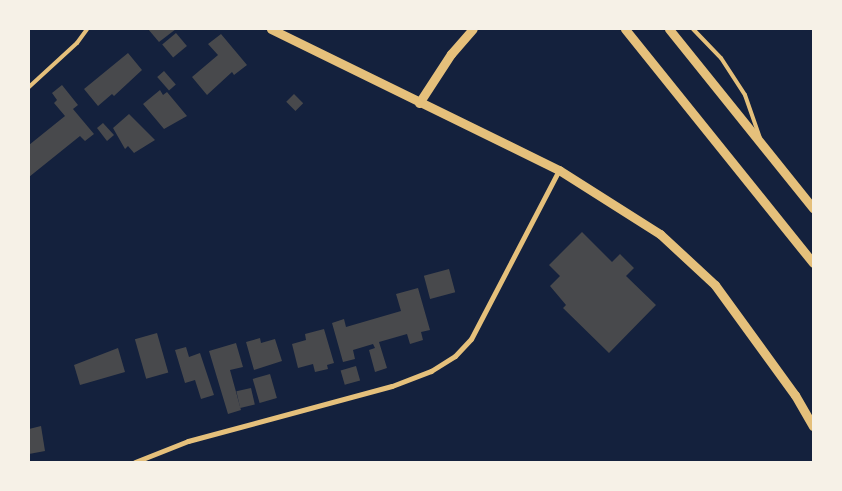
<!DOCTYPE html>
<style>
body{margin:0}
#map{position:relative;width:842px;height:491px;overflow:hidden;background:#14213d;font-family:"Space Grotesk",sans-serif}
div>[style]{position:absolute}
.building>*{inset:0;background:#48494c;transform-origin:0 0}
.service>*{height:4px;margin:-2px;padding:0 2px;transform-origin:2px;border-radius:2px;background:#e5c07b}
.minor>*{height:5px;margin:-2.5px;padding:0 2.5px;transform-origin:2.5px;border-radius:2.5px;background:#e5c07b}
.tertiary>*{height:9px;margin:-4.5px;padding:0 4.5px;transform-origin:4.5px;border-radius:4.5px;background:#e5c07b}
span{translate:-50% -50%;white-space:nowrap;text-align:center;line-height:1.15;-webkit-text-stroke:4px #f6f1e7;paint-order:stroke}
.frame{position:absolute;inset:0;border:30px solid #f6f1e7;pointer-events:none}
</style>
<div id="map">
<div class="building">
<div style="clip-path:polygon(148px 29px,176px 29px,159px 42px)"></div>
<div style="left:176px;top:33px;width:17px;height:18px;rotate:50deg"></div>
<div style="clip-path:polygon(221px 34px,247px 65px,234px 75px,232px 72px,207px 95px,192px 77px,218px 55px,208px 44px)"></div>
<div style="clip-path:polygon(128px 53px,142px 70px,114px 96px,112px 94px,98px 106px,84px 89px)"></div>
<div style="left:164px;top:71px;width:18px;height:9px;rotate:49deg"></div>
<div style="clip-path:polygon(62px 85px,78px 105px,73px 109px,94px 134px,85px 141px,80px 136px,29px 177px,29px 145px,65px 116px,54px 103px,57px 100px,52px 93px)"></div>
<div style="clip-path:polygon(160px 90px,163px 95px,167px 92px,187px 116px,164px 129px,143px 104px)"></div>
<div style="left:294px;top:94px;width:13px;height:11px;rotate:45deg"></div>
<div style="clip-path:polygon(129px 114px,155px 140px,134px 153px,128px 146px,125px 149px,113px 128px)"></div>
<div style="clip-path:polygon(103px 123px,114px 135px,107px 141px,97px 128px)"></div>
<div style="clip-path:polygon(582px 232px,612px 262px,620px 254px,634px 268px,626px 276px,656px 305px,609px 353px,563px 308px,566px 305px,550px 286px,560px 276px,549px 265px)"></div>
<div style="left:449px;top:269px;width:24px;height:26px;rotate:75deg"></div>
<div style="clip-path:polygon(418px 288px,430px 330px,421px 332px,423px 340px,410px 344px,407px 334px,379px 342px,387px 368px,375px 372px,369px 350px,375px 348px,373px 344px,353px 350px,355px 359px,343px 362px,332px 323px,344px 319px,346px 327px,401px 311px,396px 294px)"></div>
<div style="clip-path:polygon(324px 329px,334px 363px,327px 365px,328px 369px,315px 372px,313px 364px,298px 368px,292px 344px,306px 340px,305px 334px)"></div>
<div style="left:157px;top:333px;width:41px;height:23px;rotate:74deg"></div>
<div style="clip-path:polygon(260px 338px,261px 343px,275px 339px,282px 361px,254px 370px,246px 342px)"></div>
<div style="clip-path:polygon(236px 343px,243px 367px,230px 370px,241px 410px,228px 414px,209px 351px)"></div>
<div style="clip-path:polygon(186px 347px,189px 357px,200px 353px,214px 395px,201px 399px,195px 380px,185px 383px,175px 350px)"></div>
<div style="clip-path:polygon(118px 348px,125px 372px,80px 385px,74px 365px)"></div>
<div style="left:356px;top:366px;width:15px;height:16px;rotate:74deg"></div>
<div style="left:270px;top:374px;width:25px;height:18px;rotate:74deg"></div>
<div style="left:251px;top:388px;width:17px;height:15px;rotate:77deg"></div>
<div style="clip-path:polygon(41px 426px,45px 451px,29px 454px,29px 429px)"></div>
</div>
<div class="service">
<div style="left:693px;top:29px;width:40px;rotate:46deg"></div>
<div style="left:721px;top:58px;width:44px;rotate:57deg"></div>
<div style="left:745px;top:95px;width:46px;rotate:70.8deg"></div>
<div style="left:29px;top:87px;width:65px;rotate:-42.5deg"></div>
<div style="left:77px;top:43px;width:17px;rotate:-54deg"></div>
</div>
<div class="minor">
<div style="left:135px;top:462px;width:57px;rotate:-21.6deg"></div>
<div style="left:188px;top:441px;width:211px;rotate:-15.1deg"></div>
<div style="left:392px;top:386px;width:42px;rotate:-21deg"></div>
<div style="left:431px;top:371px;width:28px;rotate:-32deg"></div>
<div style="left:455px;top:356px;width:23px;rotate:-47deg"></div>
<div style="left:471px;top:339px;width:191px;rotate:-62.5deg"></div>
</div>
<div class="tertiary">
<div style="left:271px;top:29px;width:321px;rotate:26.1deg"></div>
<div style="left:559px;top:170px;width:120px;rotate:32.4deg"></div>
<div style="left:660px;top:234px;width:75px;rotate:42.8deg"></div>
<div style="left:715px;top:285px;width:136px;rotate:54deg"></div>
<div style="left:795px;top:395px;width:36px;rotate:60deg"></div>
<div style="left:625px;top:29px;width:300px;rotate:51.2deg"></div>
<div style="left:669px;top:29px;width:230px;rotate:51.2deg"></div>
<div style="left:419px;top:103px;width:59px;rotate:-56.9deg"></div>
<div style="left:451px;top:54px;width:33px;rotate:-49deg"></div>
</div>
<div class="frame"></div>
</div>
